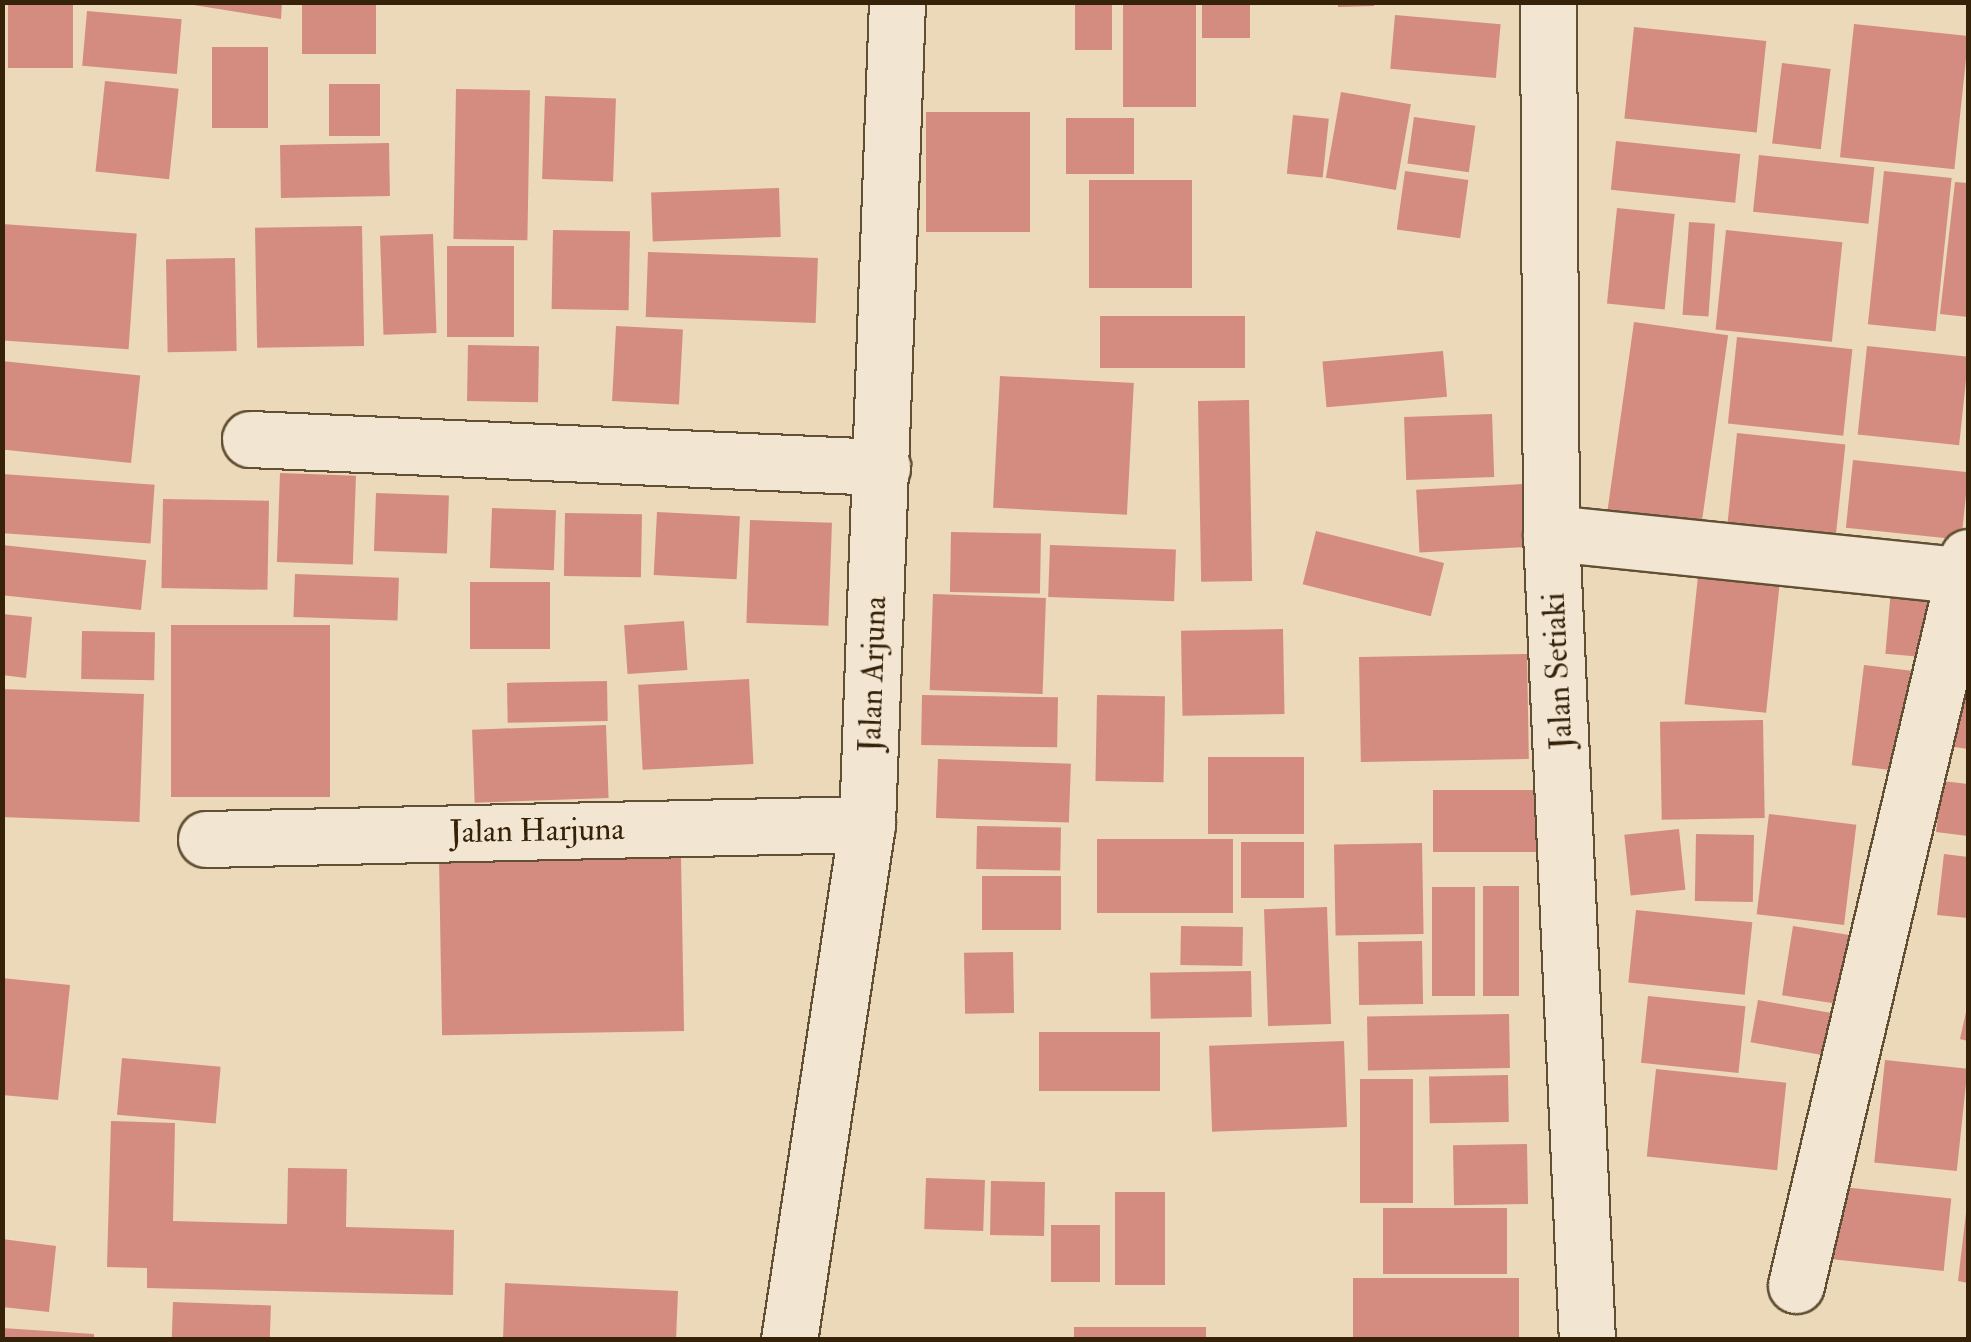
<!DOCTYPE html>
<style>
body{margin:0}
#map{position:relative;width:1971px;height:1342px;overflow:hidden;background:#ebd9b9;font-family:"IM FELL Double Pica",serif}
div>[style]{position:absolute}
.building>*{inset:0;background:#d38c7f;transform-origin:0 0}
.roads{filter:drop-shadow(2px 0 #625034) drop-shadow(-2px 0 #625034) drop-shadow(0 2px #625034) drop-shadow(0 -2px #625034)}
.minor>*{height:55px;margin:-27.5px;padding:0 27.5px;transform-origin:27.5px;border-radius:27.5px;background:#f2e6d2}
span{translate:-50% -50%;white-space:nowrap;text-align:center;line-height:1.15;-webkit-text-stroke:8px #f2e6d2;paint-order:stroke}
.street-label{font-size:32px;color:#352208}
.frame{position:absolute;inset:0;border:5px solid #352208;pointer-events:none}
</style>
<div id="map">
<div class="building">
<div style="left:8px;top:2px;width:65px;height:66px"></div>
<div style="clip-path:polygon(175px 2px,282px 2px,281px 19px)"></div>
<div style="left:302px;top:2px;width:74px;height:52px"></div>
<div style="left:1075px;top:2px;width:37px;height:48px"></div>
<div style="left:1123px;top:2px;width:73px;height:105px"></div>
<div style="left:1202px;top:2px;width:48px;height:36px"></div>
<div style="clip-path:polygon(1338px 2px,1374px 2px,1374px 6px,1338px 7px)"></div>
<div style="left:87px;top:11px;width:95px;height:55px;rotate:5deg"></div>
<div style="left:1395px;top:15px;width:106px;height:54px;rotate:5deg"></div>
<div style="left:1854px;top:24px;width:115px;height:134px;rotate:6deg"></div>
<div style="left:1634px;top:27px;width:133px;height:92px;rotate:6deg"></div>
<div style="left:212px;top:47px;width:56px;height:81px"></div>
<div style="left:1782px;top:63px;width:49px;height:81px;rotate:7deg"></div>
<div style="left:105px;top:81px;width:74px;height:91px;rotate:6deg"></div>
<div style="left:329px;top:84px;width:51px;height:52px"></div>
<div style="left:456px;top:89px;width:74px;height:150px;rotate:1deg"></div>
<div style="left:1341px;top:92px;width:71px;height:87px;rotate:10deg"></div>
<div style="left:545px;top:96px;width:71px;height:83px;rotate:2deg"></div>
<div style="left:926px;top:112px;width:104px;height:120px"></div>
<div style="left:1293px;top:115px;width:36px;height:59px;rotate:6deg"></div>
<div style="left:1414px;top:117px;width:62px;height:47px;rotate:8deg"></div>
<div style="left:1134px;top:118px;width:56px;height:68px;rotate:90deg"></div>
<div style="left:1616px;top:141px;width:125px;height:49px;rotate:6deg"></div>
<div style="left:389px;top:143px;width:53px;height:109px;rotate:89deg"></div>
<div style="left:1759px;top:155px;width:116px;height:57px;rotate:6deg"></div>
<div style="left:1405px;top:171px;width:64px;height:59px;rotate:8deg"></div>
<div style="left:1884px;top:171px;width:68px;height:154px;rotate:6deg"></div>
<div style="left:1089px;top:180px;width:103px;height:108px"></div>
<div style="clip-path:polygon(1955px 182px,1968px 183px,1968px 317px,1940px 314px)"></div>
<div style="left:779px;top:188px;width:49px;height:128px;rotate:88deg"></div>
<div style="left:1617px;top:208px;width:58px;height:96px;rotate:6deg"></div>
<div style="left:1689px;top:222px;width:26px;height:93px;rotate:4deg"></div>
<div style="left:2px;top:224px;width:135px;height:116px;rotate:4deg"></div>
<div style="left:362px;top:226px;width:120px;height:107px;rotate:89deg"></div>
<div style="left:553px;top:230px;width:77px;height:79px;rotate:1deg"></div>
<div style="left:1726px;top:230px;width:117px;height:100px;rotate:6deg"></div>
<div style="left:433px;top:234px;width:99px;height:53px;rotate:88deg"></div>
<div style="left:447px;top:246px;width:67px;height:91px"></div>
<div style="left:648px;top:252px;width:170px;height:65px;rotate:2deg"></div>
<div style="left:235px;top:258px;width:93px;height:69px;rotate:89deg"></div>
<div style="left:1100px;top:316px;width:145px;height:52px"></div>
<div style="left:1634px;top:322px;width:95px;height:205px;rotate:8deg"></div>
<div style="left:616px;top:326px;width:67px;height:75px;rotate:3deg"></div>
<div style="left:1737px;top:337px;width:116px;height:87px;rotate:6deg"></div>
<div style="left:468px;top:345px;width:71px;height:56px;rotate:1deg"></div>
<div style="left:1867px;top:346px;width:102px;height:89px;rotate:6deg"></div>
<div style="left:1443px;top:351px;width:46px;height:121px;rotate:85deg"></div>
<div style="left:2px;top:361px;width:139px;height:88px;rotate:6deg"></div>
<div style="left:1000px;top:376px;width:134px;height:132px;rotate:3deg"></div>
<div style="left:1249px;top:400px;width:181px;height:51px;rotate:89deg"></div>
<div style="left:1492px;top:414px;width:63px;height:88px;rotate:88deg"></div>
<div style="left:1737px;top:433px;width:109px;height:107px;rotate:6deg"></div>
<div style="left:1853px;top:460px;width:116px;height:68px;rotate:6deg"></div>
<div style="left:280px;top:473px;width:76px;height:89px;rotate:2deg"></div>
<div style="left:2px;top:474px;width:153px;height:59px;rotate:4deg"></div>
<div style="left:1524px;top:484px;width:63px;height:108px;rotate:87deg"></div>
<div style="left:376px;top:493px;width:73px;height:58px;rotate:2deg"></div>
<div style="left:163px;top:499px;width:106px;height:89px;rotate:1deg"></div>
<div style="left:492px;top:508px;width:64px;height:60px;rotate:2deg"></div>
<div style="left:657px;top:512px;width:83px;height:63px;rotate:3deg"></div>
<div style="left:565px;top:513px;width:77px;height:63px;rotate:1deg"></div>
<div style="left:750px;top:520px;width:82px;height:103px;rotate:2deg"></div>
<div style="left:1316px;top:531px;width:132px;height:55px;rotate:14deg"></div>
<div style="left:951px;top:532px;width:90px;height:60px;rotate:1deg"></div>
<div style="left:2px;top:545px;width:145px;height:50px;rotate:6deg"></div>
<div style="left:1050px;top:545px;width:126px;height:52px;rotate:2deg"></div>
<div style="left:1700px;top:557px;width:82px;height:148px;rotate:6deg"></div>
<div style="left:295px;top:574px;width:104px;height:43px;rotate:2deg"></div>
<div style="left:1892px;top:578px;width:49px;height:76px;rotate:5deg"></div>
<div style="left:470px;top:582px;width:80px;height:67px"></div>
<div style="left:933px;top:594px;width:113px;height:96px;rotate:2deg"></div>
<div style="clip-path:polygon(2px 614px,32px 617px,26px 678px,2px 675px)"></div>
<div style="left:684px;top:621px;width:49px;height:60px;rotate:86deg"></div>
<div style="left:171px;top:625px;width:159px;height:172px"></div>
<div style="left:1283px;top:629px;width:85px;height:102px;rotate:89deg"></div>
<div style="left:82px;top:631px;width:73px;height:48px;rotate:1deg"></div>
<div style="clip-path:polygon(1968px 639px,1968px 749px,1954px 747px)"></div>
<div style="left:1527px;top:654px;width:105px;height:168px;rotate:89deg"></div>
<div style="left:1864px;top:665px;width:56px;height:101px;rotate:7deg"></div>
<div style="left:749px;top:679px;width:85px;height:111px;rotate:87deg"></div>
<div style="left:607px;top:681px;width:40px;height:100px;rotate:89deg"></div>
<div style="left:2px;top:689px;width:142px;height:128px;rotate:2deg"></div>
<div style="left:922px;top:695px;width:136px;height:50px;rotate:1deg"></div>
<div style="left:1097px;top:695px;width:68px;height:86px;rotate:1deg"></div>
<div style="left:1763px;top:720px;width:98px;height:103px;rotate:89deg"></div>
<div style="left:606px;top:725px;width:73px;height:134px;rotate:88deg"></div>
<div style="left:1304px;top:757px;width:77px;height:96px;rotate:90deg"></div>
<div style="left:938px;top:759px;width:133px;height:59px;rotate:2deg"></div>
<div style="clip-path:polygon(1942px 781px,1968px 784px,1968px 836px,1936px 832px)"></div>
<div style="left:1549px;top:790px;width:62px;height:116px;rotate:90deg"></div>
<div style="left:1769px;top:814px;width:88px;height:101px;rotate:7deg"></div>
<div style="left:977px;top:826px;width:84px;height:43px;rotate:1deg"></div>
<div style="left:1679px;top:829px;width:61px;height:55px;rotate:84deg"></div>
<div style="left:1696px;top:834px;width:58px;height:67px;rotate:1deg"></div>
<div style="left:1233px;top:839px;width:74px;height:136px;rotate:90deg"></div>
<div style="left:1241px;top:842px;width:63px;height:56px"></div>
<div style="left:1422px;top:843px;width:91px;height:88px;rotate:89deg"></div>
<div style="clip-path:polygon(1944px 854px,1968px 857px,1968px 918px,1937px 915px)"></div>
<div style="left:681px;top:856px;width:175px;height:242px;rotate:89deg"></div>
<div style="left:1061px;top:876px;width:54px;height:79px;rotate:90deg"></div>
<div style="left:1483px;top:886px;width:36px;height:110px"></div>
<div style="left:1432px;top:887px;width:43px;height:109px"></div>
<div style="left:1327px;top:907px;width:117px;height:63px;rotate:88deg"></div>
<div style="left:1636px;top:910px;width:117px;height:73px;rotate:6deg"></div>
<div style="left:1181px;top:926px;width:62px;height:39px;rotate:1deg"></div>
<div style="left:1793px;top:926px;width:65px;height:70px;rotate:9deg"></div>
<div style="left:1422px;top:941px;width:63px;height:64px;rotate:89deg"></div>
<div style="left:1013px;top:952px;width:61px;height:49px;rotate:89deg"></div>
<div style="left:1251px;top:971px;width:46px;height:101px;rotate:89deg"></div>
<div style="clip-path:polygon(2px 978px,70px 985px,58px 1100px,2px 1095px)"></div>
<div style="left:1648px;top:996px;width:98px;height:67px;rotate:6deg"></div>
<div style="left:1758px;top:1000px;width:90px;height:43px;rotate:10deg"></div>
<div style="clip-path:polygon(1968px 1003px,1968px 1041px,1960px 1039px)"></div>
<div style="left:1509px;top:1014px;width:54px;height:142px;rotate:89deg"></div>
<div style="left:1039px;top:1032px;width:121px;height:59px"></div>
<div style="left:1344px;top:1041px;width:86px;height:135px;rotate:88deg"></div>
<div style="left:122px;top:1058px;width:99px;height:57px;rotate:5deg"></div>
<div style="left:1885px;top:1060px;width:83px;height:103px;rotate:6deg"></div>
<div style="left:1656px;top:1069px;width:131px;height:88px;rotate:6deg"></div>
<div style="left:1508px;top:1075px;width:47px;height:79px;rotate:89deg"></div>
<div style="left:1413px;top:1079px;width:124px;height:53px;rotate:90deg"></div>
<div style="clip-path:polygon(111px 1121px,175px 1123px,173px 1221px,287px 1224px,288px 1168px,347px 1169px,346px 1227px,454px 1230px,453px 1295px,147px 1288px,147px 1268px,107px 1267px)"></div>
<div style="left:1527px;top:1144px;width:60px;height:74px;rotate:89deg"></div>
<div style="left:926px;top:1178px;width:59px;height:51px;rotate:2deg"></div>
<div style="left:991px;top:1181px;width:54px;height:54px;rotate:1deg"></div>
<div style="left:1824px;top:1185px;width:128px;height:73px;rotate:6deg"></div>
<div style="left:1115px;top:1192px;width:50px;height:93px"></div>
<div style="left:1383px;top:1208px;width:124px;height:66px"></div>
<div style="clip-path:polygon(1966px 1213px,1968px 1213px,1968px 1283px,1958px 1281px)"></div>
<div style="left:1051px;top:1225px;width:49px;height:57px"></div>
<div style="clip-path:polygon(2px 1239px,56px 1246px,49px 1312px,2px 1307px)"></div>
<div style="left:1353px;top:1278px;width:166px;height:62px"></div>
<div style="clip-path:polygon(505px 1283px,678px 1291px,676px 1340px,503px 1340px)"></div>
<div style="left:173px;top:1302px;width:98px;height:38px;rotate:2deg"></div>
<div style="left:1074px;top:1327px;width:132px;height:13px"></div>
<div style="clip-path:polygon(2px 1328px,94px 1334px,94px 1340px,2px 1340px)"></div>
</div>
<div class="roads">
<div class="minor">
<div style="left:1548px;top:2px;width:531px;rotate:89.68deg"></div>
<div style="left:1551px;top:533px;width:808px;rotate:87.45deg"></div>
<div style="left:250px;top:439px;width:633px;rotate:2.54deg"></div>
<div style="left:1551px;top:533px;width:419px;rotate:5.9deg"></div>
<div style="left:206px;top:839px;width:661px;rotate:-1.3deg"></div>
<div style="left:1796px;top:1285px;width:748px;rotate:-76.71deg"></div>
<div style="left:789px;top:1340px;width:522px;rotate:-81.4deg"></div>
<div style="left:867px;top:824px;width:823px;rotate:-87.91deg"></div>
</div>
</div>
<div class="street-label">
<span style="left:1558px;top:671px;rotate:-93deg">Jalan Setiaki</span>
<span style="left:873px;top:674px;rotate:-88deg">Jalan Arjuna</span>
<span style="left:537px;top:831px;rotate:-1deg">Jalan Harjuna</span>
</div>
<div class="frame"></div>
</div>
